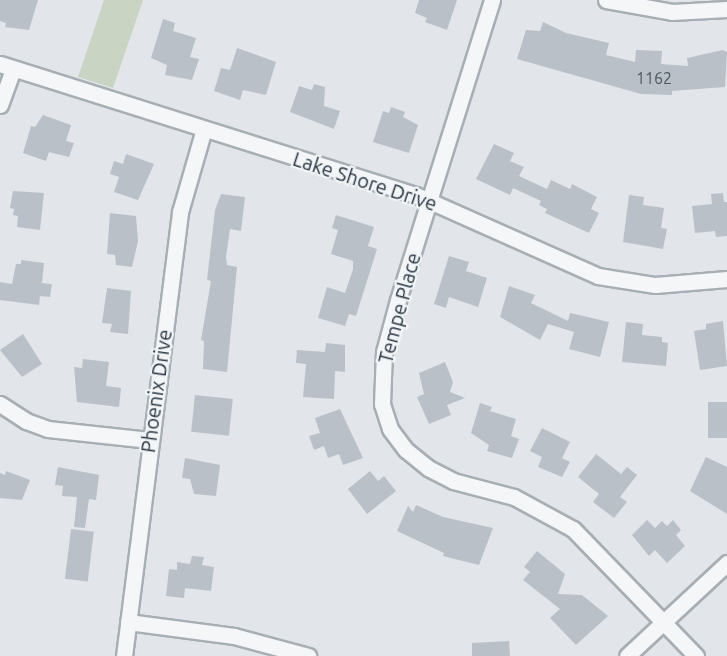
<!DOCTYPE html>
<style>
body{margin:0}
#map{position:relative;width:727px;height:656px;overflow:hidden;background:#e2e6ea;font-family:Ubuntu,sans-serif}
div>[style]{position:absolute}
.green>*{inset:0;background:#c9d4c3}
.building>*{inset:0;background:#b9c0c7;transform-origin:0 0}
.roads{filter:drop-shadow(2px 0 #a7aeb4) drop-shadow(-2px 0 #a7aeb4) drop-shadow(0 2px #a7aeb4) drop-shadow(0 -2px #a7aeb4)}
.street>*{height:15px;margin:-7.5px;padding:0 7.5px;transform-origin:7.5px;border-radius:7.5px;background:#f4f6f8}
span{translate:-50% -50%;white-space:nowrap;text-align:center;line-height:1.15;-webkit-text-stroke:4.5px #f1f5f7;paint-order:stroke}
.number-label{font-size:16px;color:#4e5863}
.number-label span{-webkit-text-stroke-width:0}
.street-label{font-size:20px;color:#2a3642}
</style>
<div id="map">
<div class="green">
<div style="clip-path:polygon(104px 0,143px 0,113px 88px,78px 77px)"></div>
</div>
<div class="building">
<div style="clip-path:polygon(0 0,38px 0,29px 30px,5px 27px,6px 23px,0 21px)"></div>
<div style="clip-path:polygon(419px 0,457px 0,447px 30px,425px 22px,427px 18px,415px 13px)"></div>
<div style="clip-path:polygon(163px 19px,175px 23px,173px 31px,196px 38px,190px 57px,199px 59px,192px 80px,165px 75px,167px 65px,151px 58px)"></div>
<div style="clip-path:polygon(543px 22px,566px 33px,609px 43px,606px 55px,635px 62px,636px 50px,662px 51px,661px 64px,688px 66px,687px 58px,723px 50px,727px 52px,725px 87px,672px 91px,672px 95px,641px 94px,517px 59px,526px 30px,540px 31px)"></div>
<div style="clip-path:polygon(237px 48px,276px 62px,266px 95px,243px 90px,240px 100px,214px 91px,221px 68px,230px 70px)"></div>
<div style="clip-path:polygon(314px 84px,325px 87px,324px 106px,340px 111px,334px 129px,290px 112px,299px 86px,312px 90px)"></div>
<div style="clip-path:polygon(391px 107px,405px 112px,403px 117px,418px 125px,409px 153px,373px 142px,383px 111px,389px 113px)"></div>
<div style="clip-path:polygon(43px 115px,71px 125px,66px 141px,74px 143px,69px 157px,49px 152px,46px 161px,23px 153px,31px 126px,35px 127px)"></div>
<div style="clip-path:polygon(494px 144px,514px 153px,510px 161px,524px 167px,519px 176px,547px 189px,551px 180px,570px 189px,572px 184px,597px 197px,591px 209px,599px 213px,589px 233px,545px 213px,547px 209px,539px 205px,541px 201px,513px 188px,510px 195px,476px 179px)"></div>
<div style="clip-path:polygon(126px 154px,154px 164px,138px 200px,114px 192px,119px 177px,110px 174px,114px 161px,123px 164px)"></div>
<div style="clip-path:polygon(13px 191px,44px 193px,40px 230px,17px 227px,18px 216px,13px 215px,14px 209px,10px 208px)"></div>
<div style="clip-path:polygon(723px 193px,724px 202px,727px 202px,727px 236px,716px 237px,715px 231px,695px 233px,692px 206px,712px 204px,711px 194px)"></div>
<div style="clip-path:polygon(221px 194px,245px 197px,241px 231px,230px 229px,226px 257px,227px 265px,237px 267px,227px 372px,203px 369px,204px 341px,201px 340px,211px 281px,207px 280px,215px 210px)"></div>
<div style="clip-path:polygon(629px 195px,644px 197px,643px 205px,664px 208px,661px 228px,667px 229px,663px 249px,623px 242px)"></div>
<div style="clip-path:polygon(110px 213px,136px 216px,138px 241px,132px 267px,116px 265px,115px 255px,107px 254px)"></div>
<div style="clip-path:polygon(336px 215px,374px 227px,368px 246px,377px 249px,356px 316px,349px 314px,345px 326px,318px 318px,327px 287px,345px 293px,353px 269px,353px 261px,331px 254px,338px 230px,332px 228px)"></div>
<div style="clip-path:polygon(449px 256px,469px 262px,466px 271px,487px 278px,478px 307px,449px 297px,446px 308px,434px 304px)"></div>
<div style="clip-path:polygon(21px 260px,44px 263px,42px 283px,52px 284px,50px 297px,40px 296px,39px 305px,0 300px,0 282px,12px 284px,16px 264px,21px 264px)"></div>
<div style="clip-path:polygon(509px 286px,535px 295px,531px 303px,568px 321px,570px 313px,609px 322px,600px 357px,569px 349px,574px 332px,548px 324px,540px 340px,500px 317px)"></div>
<div style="clip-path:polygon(107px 288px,131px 291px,128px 334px,110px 332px,112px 324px,102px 323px)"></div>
<div style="clip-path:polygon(723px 321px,727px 366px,700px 370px,694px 331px,706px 329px,706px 324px)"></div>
<div style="clip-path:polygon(626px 322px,643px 324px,642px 335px,662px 337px,662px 342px,668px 343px,666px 366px,622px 362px)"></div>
<div style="clip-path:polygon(23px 334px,42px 364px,22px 377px,0 350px)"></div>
<div style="clip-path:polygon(326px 343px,345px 345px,345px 372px,335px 371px,334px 399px,303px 397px,306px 364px,296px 363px,297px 350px,325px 352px)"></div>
<div style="clip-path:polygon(83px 359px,109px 362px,106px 386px,121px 388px,119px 407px,77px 402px,74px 367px,82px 368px)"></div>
<div style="clip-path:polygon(445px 362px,453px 382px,450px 392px,465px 398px,447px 405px,451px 415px,429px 424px,417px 397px,424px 394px,419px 373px)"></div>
<div style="left:195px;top:395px;width:38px;height:37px;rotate:6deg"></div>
<div style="left:708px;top:402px;width:19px;height:36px"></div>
<div style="clip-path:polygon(480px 403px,492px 407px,490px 411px,516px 419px,511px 436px,519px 439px,512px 458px,487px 451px,489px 445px,471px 433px)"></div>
<div style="clip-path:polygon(340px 409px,363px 458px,343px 465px,339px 454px,328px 458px,324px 446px,314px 450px,309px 436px,320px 433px,315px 418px)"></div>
<div style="clip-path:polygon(542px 428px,570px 442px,562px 458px,570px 462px,562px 477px,538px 467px,542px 457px,530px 451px)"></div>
<div style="clip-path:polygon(596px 454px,621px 474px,627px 467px,637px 475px,620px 497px,627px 502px,614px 518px,593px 502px,599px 494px,578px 477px)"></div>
<div style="clip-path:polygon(706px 457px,727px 467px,727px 514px,690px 491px)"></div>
<div style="clip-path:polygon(185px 458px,220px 465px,216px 496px,194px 494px,190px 479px,182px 478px)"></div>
<div style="clip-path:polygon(58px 467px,99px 475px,96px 500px,89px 499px,85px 528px,74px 527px,77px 497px,62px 496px,63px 486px,55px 485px)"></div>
<div style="clip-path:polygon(6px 471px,30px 480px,22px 500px,0 498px,0 473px,5px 475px)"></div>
<div style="clip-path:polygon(370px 471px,378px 481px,384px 476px,396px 491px,367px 514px,348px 489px)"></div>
<div style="clip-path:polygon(416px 505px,443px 517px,493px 528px,479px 565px,443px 556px,444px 553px,397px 531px,408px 506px,413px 512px)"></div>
<div style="clip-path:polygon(647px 520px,655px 528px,662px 521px,667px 526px,673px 520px,681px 530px,676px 535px,685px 546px,667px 563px,655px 550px,649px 556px,632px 535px)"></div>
<div style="left:71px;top:529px;width:23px;height:50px;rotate:7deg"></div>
<div style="clip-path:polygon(537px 551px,565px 574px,558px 594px,582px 595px,608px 616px,576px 645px,550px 618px,560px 609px,523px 580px,530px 572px,524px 567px)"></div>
<div style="clip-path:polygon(192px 556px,204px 557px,202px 565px,214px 567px,211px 591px,185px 588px,184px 598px,166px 596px,169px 569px,177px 570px,177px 562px,190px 564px)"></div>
<div style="clip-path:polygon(509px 641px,510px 656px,472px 656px,472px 643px)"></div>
</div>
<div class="roads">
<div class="street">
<div style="left:492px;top:0;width:314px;rotate:107.4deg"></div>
<div style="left:398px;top:300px;width:54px;rotate:105.1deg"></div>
<div style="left:384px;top:352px;width:52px;rotate:92.2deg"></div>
<div style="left:382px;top:404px;width:26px;rotate:72deg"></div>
<div style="left:390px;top:429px;width:26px;rotate:53deg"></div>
<div style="left:406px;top:450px;width:28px;rotate:39deg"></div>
<div style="left:428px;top:468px;width:28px;rotate:27deg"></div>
<div style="left:453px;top:481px;width:63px;rotate:14.7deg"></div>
<div style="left:514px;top:497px;width:67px;rotate:28.5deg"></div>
<div style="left:573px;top:529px;width:177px;rotate:45.9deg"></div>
<div style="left:606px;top:0;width:67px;rotate:10.3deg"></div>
<div style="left:672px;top:12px;width:55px;rotate:-3.1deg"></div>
<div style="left:0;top:64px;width:436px;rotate:17.5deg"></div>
<div style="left:416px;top:195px;width:199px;rotate:24deg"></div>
<div style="left:598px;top:276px;width:58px;rotate:9deg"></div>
<div style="left:655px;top:285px;width:72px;rotate:-4.8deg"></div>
<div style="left:0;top:105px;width:38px;rotate:-70deg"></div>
<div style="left:0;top:404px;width:31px;rotate:33deg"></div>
<div style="left:26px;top:421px;width:23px;rotate:20deg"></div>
<div style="left:48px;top:429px;width:102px;rotate:6.2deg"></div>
<div style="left:128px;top:622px;width:107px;rotate:7.5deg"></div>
<div style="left:234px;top:636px;width:77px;rotate:15.1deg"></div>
<div style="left:124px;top:656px;width:448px;rotate:-82.8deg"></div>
<div style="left:180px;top:212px;width:86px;rotate:-73.9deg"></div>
<div style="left:627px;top:656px;width:137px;rotate:-42.9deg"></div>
</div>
</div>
<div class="number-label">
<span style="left:654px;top:78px">1162</span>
</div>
<div class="street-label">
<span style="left:365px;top:181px;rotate:18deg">Lake Shore Drive</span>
<span style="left:399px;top:308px;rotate:-75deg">Tempe Place</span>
<span style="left:156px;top:391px;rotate:-82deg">Phoenix Drive</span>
</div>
</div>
